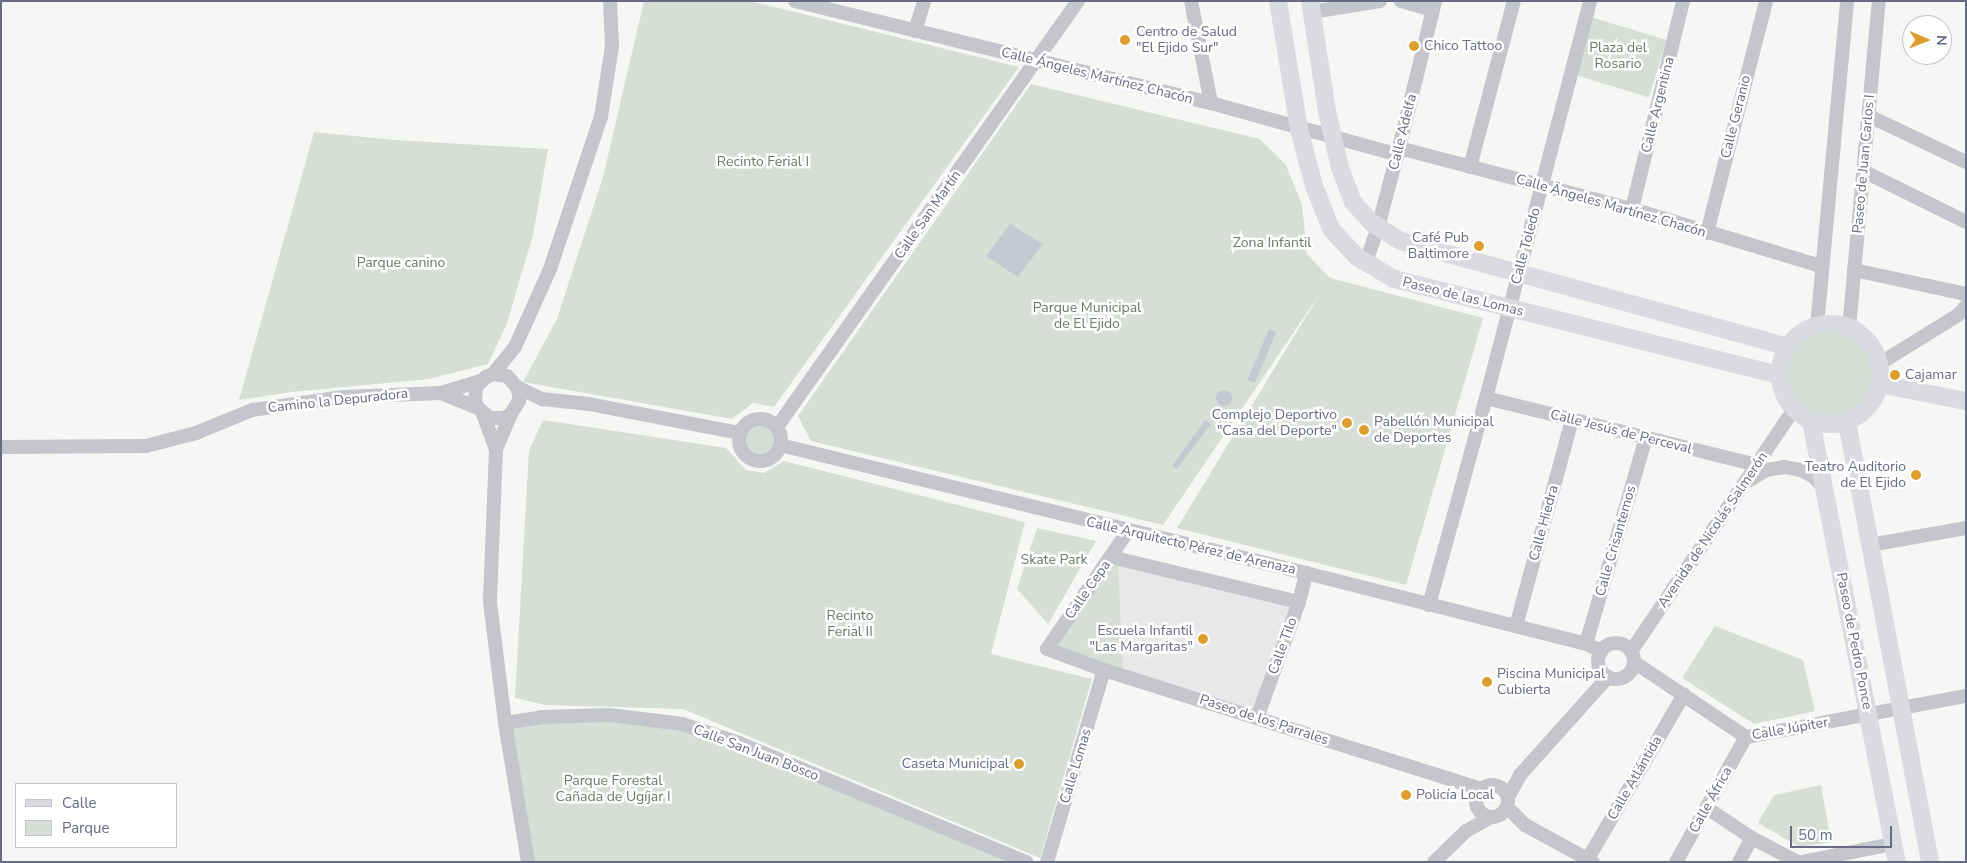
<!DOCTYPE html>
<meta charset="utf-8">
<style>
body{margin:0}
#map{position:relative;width:1967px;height:863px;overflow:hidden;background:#f6f7f4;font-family:"Nunito Sans",sans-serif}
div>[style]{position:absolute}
.built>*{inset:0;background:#e7e8e7}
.green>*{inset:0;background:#d6ded6;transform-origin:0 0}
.round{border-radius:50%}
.water>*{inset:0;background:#c6c9d2;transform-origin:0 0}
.minor>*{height:14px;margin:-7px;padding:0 7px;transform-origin:7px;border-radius:7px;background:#c5c6cc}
.minor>.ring{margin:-7px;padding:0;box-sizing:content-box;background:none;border:14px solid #c5c6cc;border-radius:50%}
.major>*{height:18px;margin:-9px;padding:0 9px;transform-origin:9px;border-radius:9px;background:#dadae1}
.major>.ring{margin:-9px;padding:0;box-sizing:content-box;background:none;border:18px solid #dadae1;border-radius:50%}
.dots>*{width:14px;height:14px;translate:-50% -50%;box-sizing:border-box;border:2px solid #fff;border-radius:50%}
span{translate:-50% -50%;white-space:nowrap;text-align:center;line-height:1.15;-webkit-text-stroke:5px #fff;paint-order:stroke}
.poi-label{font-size:14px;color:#676b84}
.left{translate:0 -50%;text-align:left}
.right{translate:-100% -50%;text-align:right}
.park-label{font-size:14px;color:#667b6a}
.street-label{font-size:14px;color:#676b84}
.frame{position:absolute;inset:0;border:2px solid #676b84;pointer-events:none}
.legend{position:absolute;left:15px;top:783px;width:162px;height:65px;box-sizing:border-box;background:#fff;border:1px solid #c2c4ce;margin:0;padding:6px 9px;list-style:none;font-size:15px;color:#676b84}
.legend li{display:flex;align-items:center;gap:10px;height:25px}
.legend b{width:25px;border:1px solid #c2c4ce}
.north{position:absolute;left:1902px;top:15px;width:50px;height:50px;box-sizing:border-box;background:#fff;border:1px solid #c2c4ce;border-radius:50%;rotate:91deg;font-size:14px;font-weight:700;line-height:20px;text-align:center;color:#676b84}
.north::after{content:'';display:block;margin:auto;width:18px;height:22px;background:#dc9f2f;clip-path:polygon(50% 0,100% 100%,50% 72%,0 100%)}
.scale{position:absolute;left:1790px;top:826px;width:102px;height:22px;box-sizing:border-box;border:2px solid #676b84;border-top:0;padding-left:6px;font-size:15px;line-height:18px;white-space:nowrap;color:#676b84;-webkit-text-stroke:4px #fff;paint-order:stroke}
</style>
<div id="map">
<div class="built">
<div style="clip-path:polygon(1118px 558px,1299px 602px,1257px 718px,1123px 675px)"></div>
</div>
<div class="green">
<div style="clip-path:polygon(644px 1px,750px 1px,1019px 67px,774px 407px,753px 403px,732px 419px,523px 382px,557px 319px,603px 177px)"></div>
<div style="left:1591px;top:17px;width:79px;height:60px;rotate:17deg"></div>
<div style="clip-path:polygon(1031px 84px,1260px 139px,1286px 165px,1302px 205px,1307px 254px,1330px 278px,1483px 318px,1406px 585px,1177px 528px,1321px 292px,1163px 525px,811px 441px,798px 416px)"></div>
<div style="clip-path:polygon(314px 132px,395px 140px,548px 149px,533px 235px,507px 323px,488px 364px,429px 379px,292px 392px,239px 400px)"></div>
<div class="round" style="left:1787px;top:332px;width:86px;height:86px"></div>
<div class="round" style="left:739px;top:419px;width:42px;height:42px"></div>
<div style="clip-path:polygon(543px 420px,726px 448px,746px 470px,764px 473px,784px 461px,1025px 522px,991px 654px,1092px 679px,1040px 858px,683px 709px,546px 705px,515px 698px,529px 450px)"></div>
<div style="clip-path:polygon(1037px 528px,1096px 541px,1048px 624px,1017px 589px)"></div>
<div style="clip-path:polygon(1118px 558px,1123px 675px,1047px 649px)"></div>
<div style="clip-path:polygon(1715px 626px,1803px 660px,1815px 711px,1754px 724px,1682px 678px)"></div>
<div style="clip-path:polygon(541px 717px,682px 724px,1026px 862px,532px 862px,505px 723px)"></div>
<div style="clip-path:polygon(1821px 785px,1831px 842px,1800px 847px,1758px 823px,1774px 795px)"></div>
</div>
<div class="water">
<div style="clip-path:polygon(1010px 224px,1043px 244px,1018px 277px,986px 256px)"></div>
<div style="left:1269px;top:329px;width:8px;height:55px;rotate:23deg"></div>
<div class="round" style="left:1216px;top:390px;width:16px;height:16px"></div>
<div style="clip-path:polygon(1205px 420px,1211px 424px,1177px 469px,1172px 466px)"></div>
</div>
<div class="minor">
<div style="left:795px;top:1px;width:428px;rotate:13.8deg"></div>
<div style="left:1211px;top:103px;width:194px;rotate:15.5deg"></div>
<div style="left:1191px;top:1px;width:104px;rotate:78.9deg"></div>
<div style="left:1401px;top:1px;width:32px;rotate:16deg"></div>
<div style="left:1312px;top:12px;width:69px;rotate:-9.2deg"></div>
<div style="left:915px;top:31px;width:31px;rotate:-73deg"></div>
<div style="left:1869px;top:116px;width:107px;rotate:25.4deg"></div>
<div style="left:1399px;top:148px;width:241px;rotate:14.7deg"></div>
<div style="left:1632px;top:209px;width:197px;rotate:16.8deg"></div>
<div style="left:1470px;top:167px;width:172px;rotate:-75.2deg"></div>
<div style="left:1863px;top:171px;width:115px;rotate:26.3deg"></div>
<div style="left:1632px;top:209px;width:214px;rotate:-76.2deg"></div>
<div style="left:1707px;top:233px;width:239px;rotate:-75.7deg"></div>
<div style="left:1366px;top:262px;width:37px;rotate:-71deg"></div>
<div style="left:1378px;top:227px;width:82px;rotate:-75.1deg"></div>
<div style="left:1399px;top:148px;width:151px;rotate:-76.2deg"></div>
<div style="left:1854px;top:270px;width:115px;rotate:12.1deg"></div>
<div style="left:1817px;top:326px;width:326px;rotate:-84.7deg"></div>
<div style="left:1849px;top:328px;width:328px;rotate:-84.8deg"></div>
<div style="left:1879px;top:364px;width:93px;rotate:-31.8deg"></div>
<div style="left:1958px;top:315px;width:12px;rotate:-48deg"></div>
<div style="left:493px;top:374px;width:35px;rotate:-51deg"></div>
<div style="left:515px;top:347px;width:85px;rotate:-65.8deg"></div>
<div style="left:550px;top:269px;width:160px;rotate:-71.5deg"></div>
<div style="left:601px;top:117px;width:72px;rotate:-81.2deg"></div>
<div style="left:612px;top:46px;width:45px;rotate:-92.5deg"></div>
<div style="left:517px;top:387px;width:28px;rotate:26deg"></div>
<div style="left:542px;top:399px;width:47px;rotate:6.1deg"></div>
<div style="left:589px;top:404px;width:154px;rotate:10.9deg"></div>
<div style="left:441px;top:393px;width:40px;rotate:22deg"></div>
<div style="left:1486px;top:398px;width:278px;rotate:13.9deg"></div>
<div style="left:483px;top:414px;width:38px;rotate:70deg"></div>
<div style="left:511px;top:414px;width:8px;rotate:150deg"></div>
<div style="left:504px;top:418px;width:14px;rotate:180deg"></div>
<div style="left:490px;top:418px;width:16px;rotate:-140deg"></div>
<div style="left:478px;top:408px;width:7px;rotate:-117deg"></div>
<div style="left:475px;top:402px;width:15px;rotate:-86deg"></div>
<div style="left:476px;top:387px;width:14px;rotate:-45deg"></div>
<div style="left:486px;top:377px;width:8px;rotate:-23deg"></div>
<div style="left:493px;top:374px;width:14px;rotate:8deg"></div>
<div style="left:507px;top:376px;width:15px;rotate:48deg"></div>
<div style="left:517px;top:387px;width:7px;rotate:74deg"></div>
<div style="left:519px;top:394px;width:7px;rotate:90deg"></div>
<div style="left:519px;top:401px;width:15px;rotate:122deg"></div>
<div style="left:511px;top:414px;width:39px;rotate:113deg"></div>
<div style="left:496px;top:450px;width:152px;rotate:92.3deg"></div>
<div style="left:490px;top:602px;width:122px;rotate:82.9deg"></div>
<div style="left:505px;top:723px;width:36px;rotate:-9deg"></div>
<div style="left:541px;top:717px;width:69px;rotate:-1.7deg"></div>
<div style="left:610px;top:715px;width:73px;rotate:7.1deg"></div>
<div style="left:682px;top:724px;width:60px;rotate:18.4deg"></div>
<div style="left:739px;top:743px;width:311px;rotate:22.5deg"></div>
<div class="ring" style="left:739px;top:419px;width:28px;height:28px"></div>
<div style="left:777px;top:427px;width:522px;rotate:-54.76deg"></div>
<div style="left:780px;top:445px;width:541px;rotate:13.68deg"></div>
<div style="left:1306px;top:573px;width:289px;rotate:14.2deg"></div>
<div style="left:1586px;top:644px;width:17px;rotate:25deg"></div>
<div style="left:1px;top:447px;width:145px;rotate:-0.4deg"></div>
<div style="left:146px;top:446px;width:52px;rotate:-14.6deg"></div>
<div style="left:196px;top:433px;width:61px;rotate:-22.3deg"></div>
<div style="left:252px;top:410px;width:92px;rotate:-8.1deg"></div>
<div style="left:343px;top:397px;width:98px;rotate:-2.3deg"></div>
<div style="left:441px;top:393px;width:41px;rotate:-17.1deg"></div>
<div style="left:1748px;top:481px;width:21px;rotate:-31deg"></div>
<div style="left:1766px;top:470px;width:19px;rotate:-9deg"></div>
<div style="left:1785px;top:467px;width:16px;rotate:11deg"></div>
<div style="left:1801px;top:470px;width:15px;rotate:28deg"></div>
<div style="left:1814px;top:477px;width:16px;rotate:47deg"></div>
<div style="left:1128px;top:531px;width:143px;rotate:124.5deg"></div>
<div style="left:1047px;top:649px;width:61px;rotate:20.2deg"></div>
<div style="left:1104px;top:670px;width:395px;rotate:17.5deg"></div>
<div style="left:1870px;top:545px;width:97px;rotate:-10deg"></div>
<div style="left:1111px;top:557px;width:193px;rotate:13.5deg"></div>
<div style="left:1429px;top:605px;width:215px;rotate:-74.6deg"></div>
<div style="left:1486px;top:398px;width:410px;rotate:-75.3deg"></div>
<div style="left:1516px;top:626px;width:213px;rotate:-74.8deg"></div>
<div class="ring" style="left:1598px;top:643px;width:22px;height:22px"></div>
<div style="left:1586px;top:644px;width:215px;rotate:-73.8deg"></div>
<div style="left:1632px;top:650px;width:290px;rotate:-56.1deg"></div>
<div style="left:1634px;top:662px;width:135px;rotate:33.8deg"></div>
<div style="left:1746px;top:737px;width:224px;rotate:-10.6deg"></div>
<div style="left:1257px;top:718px;width:123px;rotate:-70.1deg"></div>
<div style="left:1299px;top:602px;width:30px;rotate:-76deg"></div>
<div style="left:505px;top:723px;width:141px;rotate:80.6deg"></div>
<div class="ring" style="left:1476px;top:785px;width:18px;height:18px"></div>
<div style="left:1508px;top:797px;width:25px;rotate:-61deg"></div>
<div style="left:1520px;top:775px;width:132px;rotate:-48.1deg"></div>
<div style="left:1507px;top:807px;width:25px;rotate:45deg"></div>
<div style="left:1525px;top:825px;width:77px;rotate:28.6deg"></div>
<div style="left:1707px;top:808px;width:54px;rotate:33.7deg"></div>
<div style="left:1752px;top:838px;width:52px;rotate:27.6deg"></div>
<div style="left:1047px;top:862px;width:200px;rotate:-73.5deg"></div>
<div style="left:1434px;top:862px;width:45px;rotate:-44.1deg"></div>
<div style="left:1466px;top:831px;width:29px;rotate:-29deg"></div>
<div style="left:1586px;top:862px;width:194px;rotate:-59.7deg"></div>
<div style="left:1676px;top:862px;width:143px;rotate:-60.8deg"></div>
<div style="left:1739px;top:862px;width:27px;rotate:-62deg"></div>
<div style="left:1801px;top:862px;width:94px;rotate:-11.1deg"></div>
</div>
<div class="major">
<div style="left:1278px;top:1px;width:130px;rotate:80.7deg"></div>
<div style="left:1299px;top:129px;width:59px;rotate:75.3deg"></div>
<div style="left:1314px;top:186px;width:46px;rotate:68.4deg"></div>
<div style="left:1331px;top:229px;width:38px;rotate:47deg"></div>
<div style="left:1357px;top:257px;width:43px;rotate:30.7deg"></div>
<div style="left:1394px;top:279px;width:398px;rotate:14deg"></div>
<div style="left:1310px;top:1px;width:111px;rotate:81.2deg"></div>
<div style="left:1327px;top:111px;width:58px;rotate:77.2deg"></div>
<div style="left:1340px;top:168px;width:36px;rotate:69deg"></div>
<div style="left:1353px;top:202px;width:28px;rotate:48deg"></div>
<div style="left:1372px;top:223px;width:34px;rotate:32deg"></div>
<div style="left:1401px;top:241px;width:401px;rotate:15.3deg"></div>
<div class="ring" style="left:1780px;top:324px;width:82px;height:82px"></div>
<div style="left:1879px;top:384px;width:89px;rotate:11.1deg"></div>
<div style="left:1811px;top:421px;width:449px;rotate:79deg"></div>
<div style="left:1847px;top:422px;width:448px;rotate:79.3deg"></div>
</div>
<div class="dots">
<div style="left:1125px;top:40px;background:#dc9f2f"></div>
<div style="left:1414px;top:46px;background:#dc9f2f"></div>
<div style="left:1479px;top:246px;background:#dc9f2f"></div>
<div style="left:1895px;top:375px;background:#dc9f2f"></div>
<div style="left:1347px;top:423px;background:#dc9f2f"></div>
<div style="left:1364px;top:430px;background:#dc9f2f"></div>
<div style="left:1916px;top:475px;background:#dc9f2f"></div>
<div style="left:1203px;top:639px;background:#dc9f2f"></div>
<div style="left:1487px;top:682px;background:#dc9f2f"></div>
<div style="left:1019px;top:764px;background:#dc9f2f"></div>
<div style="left:1406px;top:795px;background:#dc9f2f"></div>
</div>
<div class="poi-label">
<span class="left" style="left:1136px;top:40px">Centro de Salud<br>"El Ejido Sur"</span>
<span class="left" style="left:1424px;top:46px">Chico Tattoo</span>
<span class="right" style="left:1469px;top:246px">Café Pub<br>Baltimore</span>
<span class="left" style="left:1905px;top:375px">Cajamar</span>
<span class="right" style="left:1337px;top:423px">Complejo Deportivo<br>"Casa del Deporte"</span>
<span class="left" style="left:1374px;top:430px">Pabellón Municipal<br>de Deportes</span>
<span class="right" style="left:1906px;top:475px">Teatro Auditorio<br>de El Ejido</span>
<span class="right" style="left:1193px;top:639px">Escuela Infantil<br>"Las Margaritas"</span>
<span class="left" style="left:1497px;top:682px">Piscina Municipal<br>Cubierta</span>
<span class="right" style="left:1009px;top:764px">Caseta Municipal</span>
<span class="left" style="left:1416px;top:795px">Policía Local</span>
</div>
<div class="park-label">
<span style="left:1618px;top:56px">Plaza del<br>Rosario</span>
<span style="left:763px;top:162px">Recinto Ferial I</span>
<span style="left:1272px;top:243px">Zona Infantil</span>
<span style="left:401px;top:263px">Parque canino</span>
<span style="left:1087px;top:316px">Parque Municipal<br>de El Ejido</span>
<span style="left:1054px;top:560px">Skate Park</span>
<span style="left:850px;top:624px">Recinto<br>Ferial II</span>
<span style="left:613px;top:789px">Parque Forestal<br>Cañada de Ugíjar I</span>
</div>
<div class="street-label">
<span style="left:1097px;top:76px;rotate:14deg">Calle Ángeles Martínez Chacón</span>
<span style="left:1658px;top:105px;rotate:-76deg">Calle Argentina</span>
<span style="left:1736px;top:117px;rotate:-76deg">Calle Geranio</span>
<span style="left:1403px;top:132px;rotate:-76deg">Calle Adelfa</span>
<span style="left:1864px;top:164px;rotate:-85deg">Paseo de Juan Carlos I</span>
<span style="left:1611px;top:206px;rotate:16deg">Calle Ängeles Martínez Chacón</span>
<span style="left:928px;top:215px;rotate:-55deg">Calle San Martín</span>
<span style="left:1526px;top:246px;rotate:-75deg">Calle Toledo</span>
<span style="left:1463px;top:297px;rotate:14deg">Paseo de las Lomas</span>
<span style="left:338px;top:401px;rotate:-6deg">Camino la Depuradora</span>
<span style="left:1621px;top:432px;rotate:14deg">Calle Jesús de Perceval</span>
<span style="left:1544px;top:523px;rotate:-75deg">Calle Hiedra</span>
<span style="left:1713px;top:530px;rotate:-56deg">Avenida de Nicolás Salmerón</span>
<span style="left:1616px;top:541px;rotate:-74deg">Calle Crisantemos</span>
<span style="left:1191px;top:546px;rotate:13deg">Calle Arquitecto Pérez de Arenaza</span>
<span style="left:1088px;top:590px;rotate:-55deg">Calle Cepa</span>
<span style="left:1854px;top:641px;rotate:79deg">Paseo de Pedro Ponce</span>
<span style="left:1283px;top:646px;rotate:-70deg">Calle Tilo</span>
<span style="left:1264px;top:720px;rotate:18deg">Paseo de los Parrales</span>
<span style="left:1790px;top:729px;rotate:-10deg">Calle Júpiter</span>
<span style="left:756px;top:753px;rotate:21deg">Calle San Juan Bosco</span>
<span style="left:1076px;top:766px;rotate:-73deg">Calle Lomas</span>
<span style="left:1635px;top:778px;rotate:-60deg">Calle Atlántida</span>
<span style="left:1711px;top:800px;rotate:-61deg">Calle África</span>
</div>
<div class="frame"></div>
<ul class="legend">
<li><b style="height:6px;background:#dadae1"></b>Calle</li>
<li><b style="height:14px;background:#d6ded6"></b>Parque</li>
</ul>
<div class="north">N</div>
<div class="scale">50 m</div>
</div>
